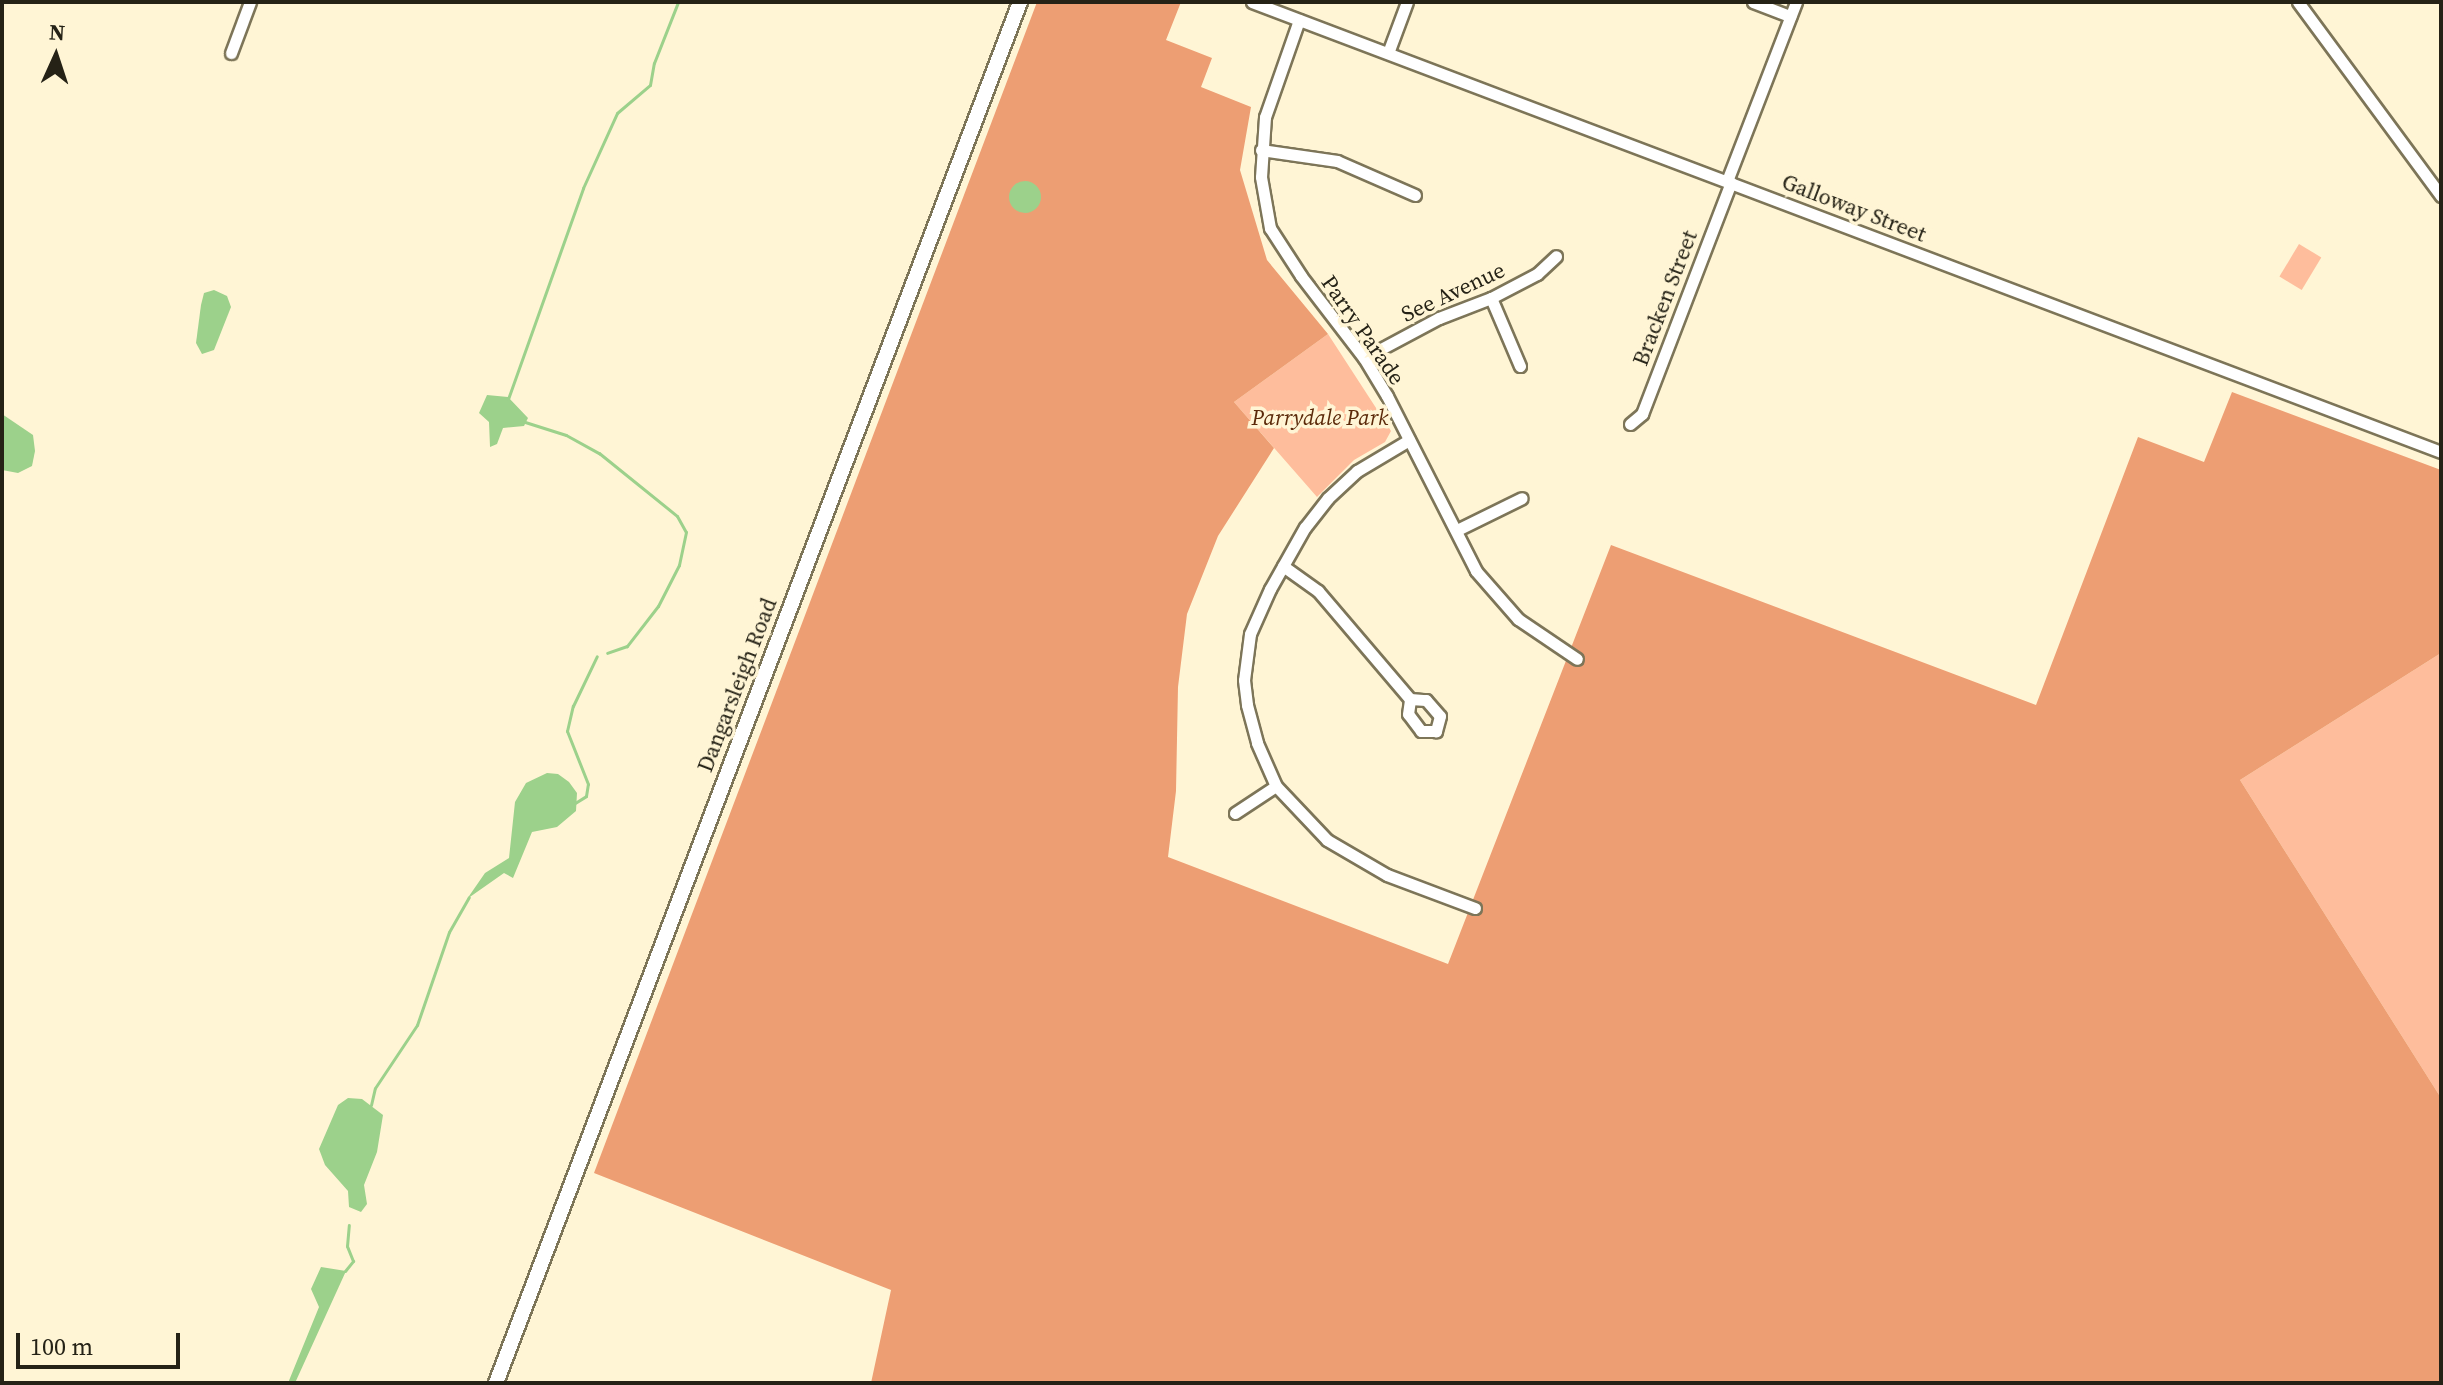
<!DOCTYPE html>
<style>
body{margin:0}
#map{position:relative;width:2443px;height:1385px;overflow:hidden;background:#fff5d5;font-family:"Source Serif 4",serif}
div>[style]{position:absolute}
.green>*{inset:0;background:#febd9c;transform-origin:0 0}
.forest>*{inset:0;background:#ed9e73}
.water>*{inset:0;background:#9cd18b}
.round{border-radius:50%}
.stream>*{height:3px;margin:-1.5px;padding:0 1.5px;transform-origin:1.5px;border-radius:1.5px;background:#9cd18b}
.roads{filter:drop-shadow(2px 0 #7d7558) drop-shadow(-2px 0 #7d7558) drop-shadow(0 2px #7d7558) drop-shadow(0 -2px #7d7558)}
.minor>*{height:11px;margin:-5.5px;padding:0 5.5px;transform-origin:5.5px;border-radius:5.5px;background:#fff}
.tertiary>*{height:14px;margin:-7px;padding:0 7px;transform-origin:7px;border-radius:7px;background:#fff}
span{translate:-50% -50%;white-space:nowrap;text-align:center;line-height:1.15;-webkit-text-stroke:7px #fff5d5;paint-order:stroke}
.street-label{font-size:22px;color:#252216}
.park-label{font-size:22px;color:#5b2909;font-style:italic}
.frame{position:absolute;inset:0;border:4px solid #252216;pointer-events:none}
.north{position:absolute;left:16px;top:16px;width:80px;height:80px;-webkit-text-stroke:6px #fff5d5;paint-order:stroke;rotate:3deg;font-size:22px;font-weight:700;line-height:32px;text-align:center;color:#252216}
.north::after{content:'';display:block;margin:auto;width:28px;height:36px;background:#252216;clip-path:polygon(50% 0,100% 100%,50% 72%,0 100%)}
.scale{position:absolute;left:16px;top:1333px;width:164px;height:36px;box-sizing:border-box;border:4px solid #252216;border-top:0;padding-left:10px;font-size:24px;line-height:28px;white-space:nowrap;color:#252216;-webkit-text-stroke:6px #fff5d5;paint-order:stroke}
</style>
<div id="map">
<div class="green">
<div style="left:2299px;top:244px;width:26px;height:38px;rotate:31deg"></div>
<div style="clip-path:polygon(1328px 334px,1391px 431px,1385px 442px,1354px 460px,1317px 497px,1234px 402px)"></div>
<div style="clip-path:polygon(2441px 653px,2441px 1098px,2240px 780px)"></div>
</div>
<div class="forest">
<div style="clip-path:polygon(1037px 2px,1181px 2px,1166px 40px,1212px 58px,1201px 87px,1251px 107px,1240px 170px,1267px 260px,1328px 334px,1234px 402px,1274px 448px,1218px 536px,1187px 614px,1178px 687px,1176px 791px,1168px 857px,1448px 964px,1611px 545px,2036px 705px,2138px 437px,2204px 462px,2232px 392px,2441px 470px,2441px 653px,2240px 780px,2441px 1098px,2441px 1383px,871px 1383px,891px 1290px,594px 1173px)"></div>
</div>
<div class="water">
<div class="round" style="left:1009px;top:181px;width:32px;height:32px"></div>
<div style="clip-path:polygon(214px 290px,227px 296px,231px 307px,214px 350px,202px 354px,196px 343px,201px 305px,204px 293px)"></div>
<div style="clip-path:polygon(487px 395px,508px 397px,528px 418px,524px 426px,503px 428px,497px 444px,490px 447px,489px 422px,479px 413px)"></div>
<div style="clip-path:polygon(2px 414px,33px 435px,35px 451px,32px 466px,18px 473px,2px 470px)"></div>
<div style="clip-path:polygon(547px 773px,558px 774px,569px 782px,577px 793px,576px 811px,557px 827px,532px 832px,513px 878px,504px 873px,467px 899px,485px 873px,509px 858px,515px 802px,526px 783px)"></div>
<div style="clip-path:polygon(348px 1098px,362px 1099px,383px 1115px,377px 1152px,364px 1185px,367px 1204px,361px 1212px,349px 1207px,348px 1191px,325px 1165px,319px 1149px,338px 1105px)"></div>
<div style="clip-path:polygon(321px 1267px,346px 1271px,295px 1383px,288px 1383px,319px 1307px,311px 1289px)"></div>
</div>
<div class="stream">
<div style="left:508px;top:399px;width:224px;rotate:-70.4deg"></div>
<div style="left:583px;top:188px;width:82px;rotate:-65.6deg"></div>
<div style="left:617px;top:113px;width:43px;rotate:-40.3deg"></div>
<div style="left:650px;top:85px;width:22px;rotate:-80deg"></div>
<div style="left:654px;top:63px;width:66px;rotate:-68.5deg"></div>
<div style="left:525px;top:422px;width:43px;rotate:17.6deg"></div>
<div style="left:566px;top:435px;width:38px;rotate:29deg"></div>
<div style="left:599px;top:453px;width:100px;rotate:38.9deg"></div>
<div style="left:677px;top:516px;width:18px;rotate:61deg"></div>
<div style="left:686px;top:532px;width:34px;rotate:102deg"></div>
<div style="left:679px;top:565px;width:46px;rotate:117.1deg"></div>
<div style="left:658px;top:606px;width:51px;rotate:127.8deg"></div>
<div style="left:627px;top:646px;width:21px;rotate:161deg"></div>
<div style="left:575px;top:803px;width:13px;rotate:-32deg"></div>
<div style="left:586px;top:796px;width:12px;rotate:-81deg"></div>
<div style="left:588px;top:784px;width:57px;rotate:-111.6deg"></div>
<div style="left:567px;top:731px;width:26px;rotate:-77deg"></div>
<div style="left:573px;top:706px;width:55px;rotate:-64.4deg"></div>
<div style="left:371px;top:1105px;width:17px;rotate:-77deg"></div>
<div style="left:375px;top:1088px;width:76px;rotate:-56.3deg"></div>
<div style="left:417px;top:1025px;width:98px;rotate:-71deg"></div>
<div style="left:449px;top:932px;width:40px;rotate:-60.3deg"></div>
<div style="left:345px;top:1271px;width:13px;rotate:-51deg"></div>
<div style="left:353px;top:1261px;width:16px;rotate:-112deg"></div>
<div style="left:347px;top:1246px;width:21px;rotate:-85deg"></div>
</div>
<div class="roads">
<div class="minor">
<div style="left:1252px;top:2px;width:1271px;rotate:20.73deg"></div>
<div style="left:1753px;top:2px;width:40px;rotate:21deg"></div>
<div style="left:2298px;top:2px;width:241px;rotate:53.6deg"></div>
<div style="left:1299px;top:20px;width:103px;rotate:109.3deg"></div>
<div style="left:1265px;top:117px;width:60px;rotate:93.8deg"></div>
<div style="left:1261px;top:177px;width:52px;rotate:80deg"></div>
<div style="left:1270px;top:228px;width:57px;rotate:57.1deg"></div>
<div style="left:1301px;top:276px;width:103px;rotate:52.5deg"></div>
<div style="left:1364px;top:358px;width:44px;rotate:58.8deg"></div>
<div style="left:1387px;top:396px;width:196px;rotate:63deg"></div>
<div style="left:1476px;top:571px;width:64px;rotate:48.8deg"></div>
<div style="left:1518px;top:619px;width:71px;rotate:34.1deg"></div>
<div style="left:231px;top:53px;width:54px;rotate:-69.6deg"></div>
<div style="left:1388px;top:53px;width:54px;rotate:-69.6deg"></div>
<div style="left:1261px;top:150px;width:77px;rotate:8.2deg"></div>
<div style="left:1337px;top:161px;width:85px;rotate:23.6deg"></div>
<div style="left:1727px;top:181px;width:192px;rotate:-68.9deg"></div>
<div style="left:1491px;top:298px;width:74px;rotate:66.9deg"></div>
<div style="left:1364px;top:358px;width:85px;rotate:-28.1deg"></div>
<div style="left:1439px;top:318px;width:56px;rotate:-21deg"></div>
<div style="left:1491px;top:298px;width:52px;rotate:-27.6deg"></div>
<div style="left:1537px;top:274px;width:26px;rotate:-43deg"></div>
<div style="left:1630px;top:424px;width:16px;rotate:-40deg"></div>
<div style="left:1642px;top:414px;width:248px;rotate:-69deg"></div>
<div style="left:1409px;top:440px;width:61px;rotate:149.2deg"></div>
<div style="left:1357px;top:471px;width:40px;rotate:137deg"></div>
<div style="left:1328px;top:498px;width:37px;rotate:128deg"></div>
<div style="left:1305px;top:527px;width:71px;rotate:119.4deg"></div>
<div style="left:1270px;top:589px;width:49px;rotate:114deg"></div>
<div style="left:1250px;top:634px;width:46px;rotate:97.4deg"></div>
<div style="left:1244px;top:680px;width:25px;rotate:83deg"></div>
<div style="left:1247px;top:705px;width:39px;rotate:75deg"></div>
<div style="left:1257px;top:743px;width:47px;rotate:66.2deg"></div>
<div style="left:1276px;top:786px;width:74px;rotate:46.6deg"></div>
<div style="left:1327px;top:840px;width:69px;rotate:30.3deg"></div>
<div style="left:1387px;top:875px;width:94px;rotate:20.6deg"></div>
<div style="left:1457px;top:530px;width:72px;rotate:-26.2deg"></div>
<div style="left:1283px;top:566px;width:43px;rotate:35.5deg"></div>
<div style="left:1318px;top:591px;width:142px;rotate:49.6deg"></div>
<div style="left:1410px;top:699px;width:16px;rotate:4deg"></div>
<div style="left:1426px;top:700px;width:21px;rotate:49deg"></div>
<div style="left:1440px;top:716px;width:16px;rotate:105deg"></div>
<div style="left:1436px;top:731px;width:15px;rotate:180deg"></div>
<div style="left:1421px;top:731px;width:21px;rotate:-127deg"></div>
<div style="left:1408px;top:714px;width:15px;rotate:-82deg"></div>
<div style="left:1235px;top:813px;width:49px;rotate:-33.4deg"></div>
</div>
<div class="tertiary">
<div style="left:496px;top:1383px;width:1477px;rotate:-69.22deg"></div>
</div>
</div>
<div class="street-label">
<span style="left:1854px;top:208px;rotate:21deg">Galloway Street</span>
<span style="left:1453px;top:292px;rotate:-25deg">See Avenue</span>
<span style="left:1665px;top:298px;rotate:-69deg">Bracken Street</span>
<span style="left:1363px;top:330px;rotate:55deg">Parry Parade</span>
<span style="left:737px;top:685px;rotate:-69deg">Dangarsleigh Road</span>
</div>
<div class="park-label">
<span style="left:1320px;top:418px">Parrydale Park</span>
</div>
<div class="frame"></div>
<div class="north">N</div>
<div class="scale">100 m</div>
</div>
